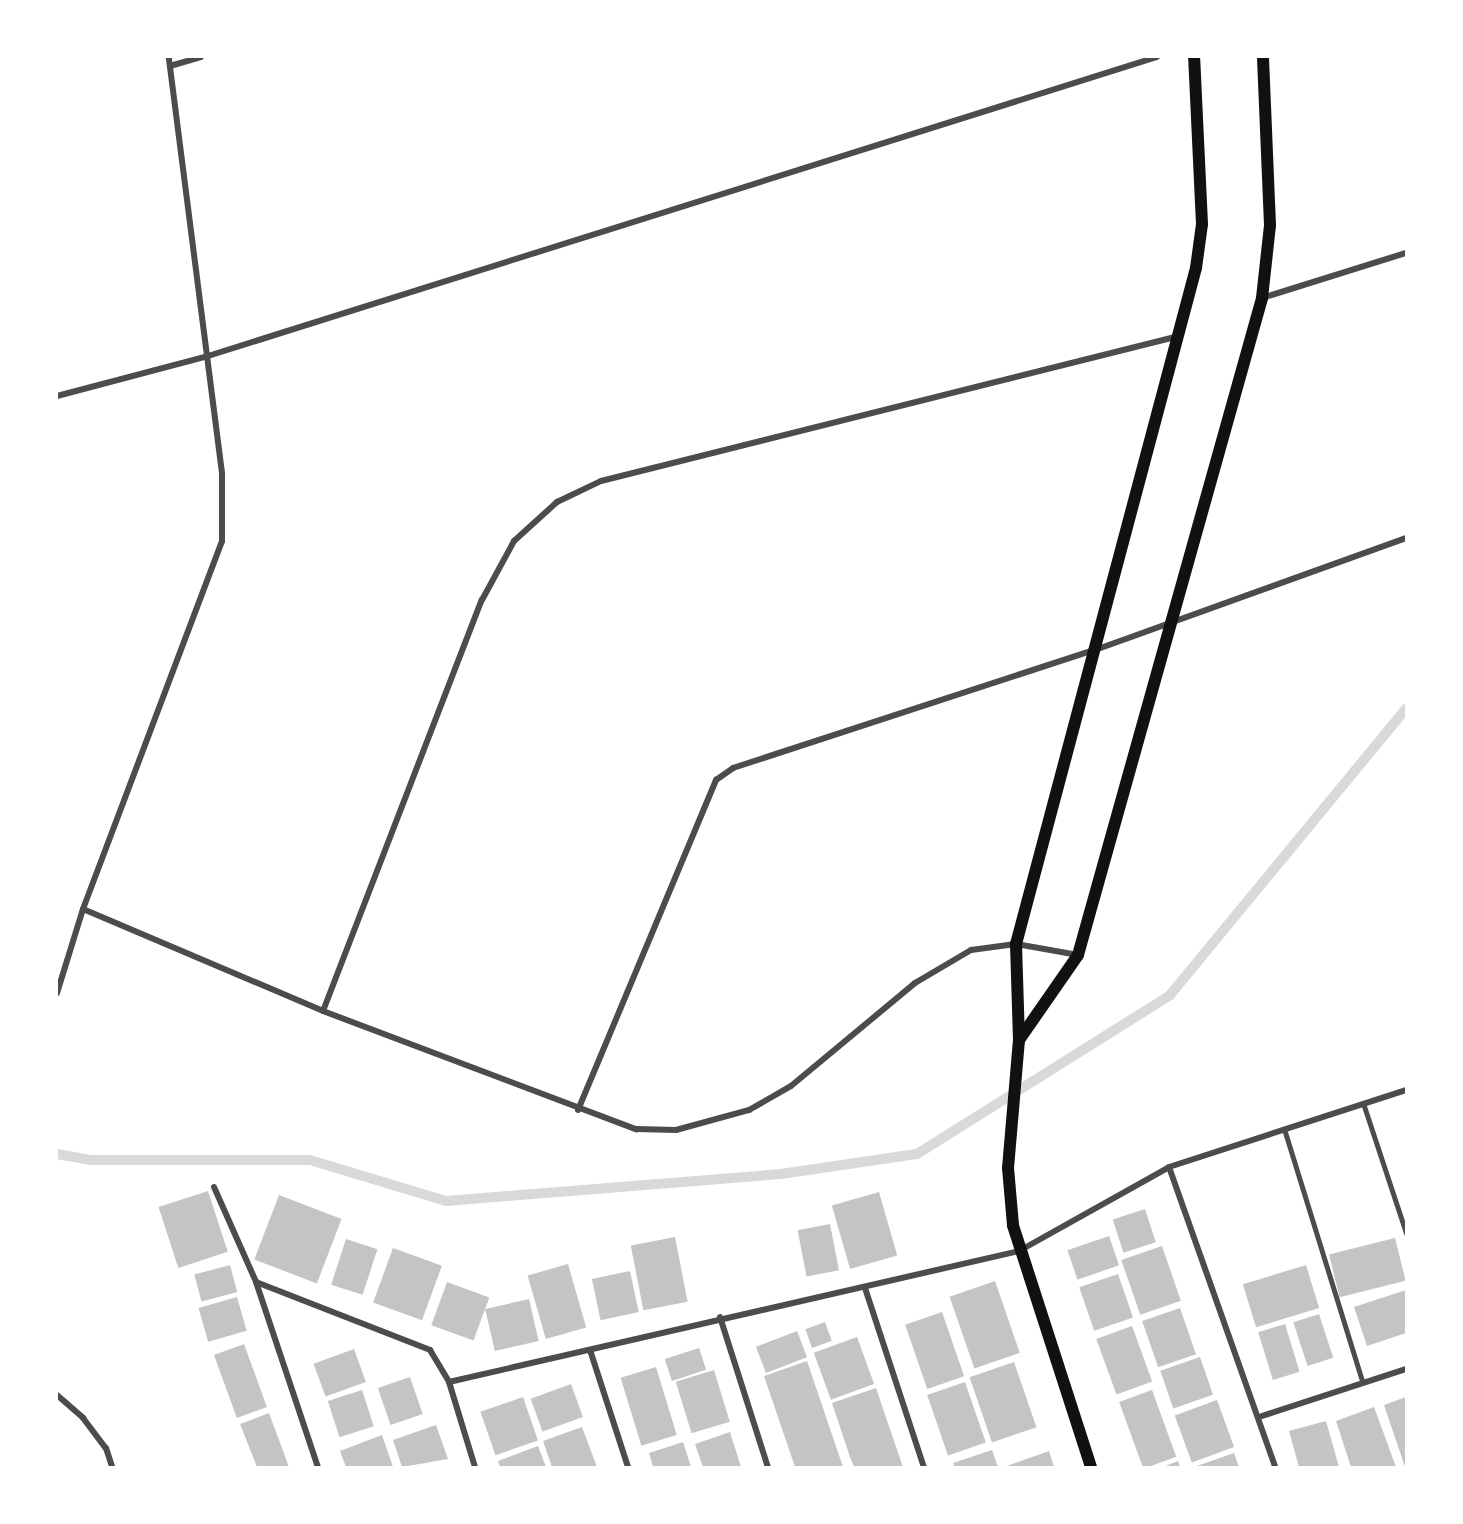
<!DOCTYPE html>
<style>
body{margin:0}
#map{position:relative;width:1463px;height:1524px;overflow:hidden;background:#fff;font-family:"PT Sans",sans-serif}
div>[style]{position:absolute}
.stream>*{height:10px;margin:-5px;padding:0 5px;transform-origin:5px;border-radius:5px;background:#d9d9d9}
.building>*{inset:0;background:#c4c4c4;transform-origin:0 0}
.pedestrian>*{height:5px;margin:-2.5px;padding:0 2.5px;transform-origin:2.5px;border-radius:2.5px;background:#4c4c4c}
.minor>*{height:6px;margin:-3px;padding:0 3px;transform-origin:3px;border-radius:3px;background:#4c4c4c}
.secondary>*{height:12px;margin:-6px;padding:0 6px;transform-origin:6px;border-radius:6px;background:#111}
span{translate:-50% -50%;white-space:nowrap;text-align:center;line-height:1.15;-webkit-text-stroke:5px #fff;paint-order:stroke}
.frame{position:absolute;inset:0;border:58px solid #fff;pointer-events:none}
</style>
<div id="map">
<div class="stream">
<div style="left:57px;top:1154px;width:35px;rotate:10deg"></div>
<div style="left:91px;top:1160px;width:219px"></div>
<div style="left:310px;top:1160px;width:142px;rotate:16.8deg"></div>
<div style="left:446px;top:1201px;width:336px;rotate:-4.6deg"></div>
<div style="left:781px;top:1174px;width:137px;rotate:-8.4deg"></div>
<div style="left:917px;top:1154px;width:299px;rotate:-32.1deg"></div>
<div style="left:1170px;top:995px;width:371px;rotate:-50.5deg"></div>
</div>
<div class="building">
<div style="left:208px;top:1191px;width:64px;height:52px;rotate:72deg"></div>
<div style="left:879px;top:1192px;width:66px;height:49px;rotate:74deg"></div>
<div style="left:279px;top:1195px;width:67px;height:69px;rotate:21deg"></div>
<div style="left:1145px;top:1209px;width:35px;height:34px;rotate:72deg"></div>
<div style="left:830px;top:1224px;width:47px;height:33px;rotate:79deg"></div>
<div style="left:1109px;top:1236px;width:31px;height:44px;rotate:71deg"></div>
<div style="left:675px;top:1237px;width:66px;height:45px;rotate:79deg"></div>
<div style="left:1395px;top:1238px;width:44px;height:68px;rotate:76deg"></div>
<div style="left:346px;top:1239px;width:33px;height:48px;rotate:18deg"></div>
<div style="left:1162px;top:1246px;width:58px;height:43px;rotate:71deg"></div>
<div style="left:393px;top:1248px;width:52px;height:58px;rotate:20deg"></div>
<div style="left:568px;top:1264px;width:66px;height:42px;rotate:74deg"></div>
<div style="left:230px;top:1265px;width:28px;height:37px;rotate:75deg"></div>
<div style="left:1306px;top:1265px;width:45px;height:66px;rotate:73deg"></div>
<div style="left:630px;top:1271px;width:42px;height:39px;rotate:78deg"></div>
<div style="left:1118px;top:1274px;width:46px;height:41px;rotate:71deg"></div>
<div style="left:995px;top:1281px;width:76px;height:48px;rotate:71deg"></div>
<div style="left:447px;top:1282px;width:45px;height:46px;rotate:20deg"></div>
<div style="clip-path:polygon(1406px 1290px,1406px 1333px,1367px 1346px,1354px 1307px)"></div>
<div style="left:237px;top:1297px;width:35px;height:40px;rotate:74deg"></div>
<div style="left:529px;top:1299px;width:43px;height:45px;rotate:77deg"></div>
<div style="left:1180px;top:1308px;width:49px;height:40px;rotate:71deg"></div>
<div style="left:942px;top:1312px;width:68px;height:39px;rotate:71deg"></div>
<div style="left:1319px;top:1314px;width:46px;height:27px;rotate:72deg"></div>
<div style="left:825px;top:1322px;width:20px;height:21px;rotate:70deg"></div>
<div style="left:1285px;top:1324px;width:50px;height:28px;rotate:73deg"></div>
<div style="left:1132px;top:1326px;width:59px;height:38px;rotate:70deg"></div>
<div style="left:797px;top:1331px;width:28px;height:44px;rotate:69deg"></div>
<div style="left:857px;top:1337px;width:50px;height:46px;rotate:70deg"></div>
<div style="left:244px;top:1344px;width:67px;height:32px;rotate:70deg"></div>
<div style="left:699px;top:1348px;width:23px;height:36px;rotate:72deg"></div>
<div style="left:354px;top:1349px;width:35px;height:43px;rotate:70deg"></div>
<div style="left:1200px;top:1357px;width:40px;height:42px;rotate:71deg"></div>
<div style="clip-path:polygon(807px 1361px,842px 1464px,843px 1467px,795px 1467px,764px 1376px)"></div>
<div style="left:1014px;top:1362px;width:69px;height:47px;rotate:71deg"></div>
<div style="left:656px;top:1367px;width:71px;height:37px;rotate:73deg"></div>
<div style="left:714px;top:1370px;width:54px;height:40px;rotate:73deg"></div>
<div style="left:410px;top:1377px;width:39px;height:34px;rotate:71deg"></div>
<div style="left:965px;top:1382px;width:64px;height:40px;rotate:71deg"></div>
<div style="left:571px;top:1384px;width:35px;height:43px;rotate:70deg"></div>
<div style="clip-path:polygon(876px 1388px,894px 1441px,903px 1467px,854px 1467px,850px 1457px,832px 1403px)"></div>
<div style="left:362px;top:1390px;width:38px;height:36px;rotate:72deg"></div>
<div style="left:1152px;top:1390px;width:71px;height:35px;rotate:70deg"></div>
<div style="left:523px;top:1397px;width:46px;height:45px;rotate:71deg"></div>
<div style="clip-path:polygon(1406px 1397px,1406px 1467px,1405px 1467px,1384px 1405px)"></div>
<div style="left:1217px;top:1400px;width:50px;height:45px;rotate:70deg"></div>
<div style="clip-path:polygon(1374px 1407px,1396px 1467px,1351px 1467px,1336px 1421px)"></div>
<div style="clip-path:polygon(269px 1413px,289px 1467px,257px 1467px,240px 1424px)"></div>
<div style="clip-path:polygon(1326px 1421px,1339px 1467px,1299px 1467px,1289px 1431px)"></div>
<div style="clip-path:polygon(436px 1425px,448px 1459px,402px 1467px,393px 1440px)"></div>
<div style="clip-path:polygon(582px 1427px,597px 1467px,552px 1467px,543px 1441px)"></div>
<div style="clip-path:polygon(730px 1432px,741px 1467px,703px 1467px,695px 1444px)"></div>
<div style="clip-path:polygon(382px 1435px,393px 1467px,346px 1467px,340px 1451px)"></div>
<div style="clip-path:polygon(683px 1442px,691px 1467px,653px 1467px,649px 1453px)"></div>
<div style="clip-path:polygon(538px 1446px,546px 1467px,500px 1467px,498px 1461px)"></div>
<div style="clip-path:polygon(992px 1450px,998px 1467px,955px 1467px,953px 1463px)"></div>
<div style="clip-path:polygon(1049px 1451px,1054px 1467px,1004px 1467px)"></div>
<div style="clip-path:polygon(1234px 1453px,1239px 1467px,1194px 1467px)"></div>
<div style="clip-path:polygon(1178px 1461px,1180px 1467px,1163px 1467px)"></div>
</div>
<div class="pedestrian">
<div style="left:1363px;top:1103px;width:137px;rotate:71.7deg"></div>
<div style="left:1285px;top:1132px;width:261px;rotate:72.8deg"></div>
</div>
<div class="minor">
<div style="left:170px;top:66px;width:32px;rotate:-16deg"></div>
<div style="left:1262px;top:298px;width:151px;rotate:-17.4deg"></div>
<div style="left:57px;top:396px;width:156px;rotate:-14.8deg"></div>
<div style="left:208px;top:356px;width:995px;rotate:-17.49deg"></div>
<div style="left:83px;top:909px;width:261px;rotate:23deg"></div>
<div style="left:323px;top:1011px;width:335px;rotate:20.7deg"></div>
<div style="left:636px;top:1129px;width:40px;rotate:1.4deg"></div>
<div style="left:676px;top:1130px;width:76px;rotate:-15.3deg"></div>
<div style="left:749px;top:1110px;width:48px;rotate:-29.7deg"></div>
<div style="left:791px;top:1086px;width:161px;rotate:-39.7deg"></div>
<div style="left:915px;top:983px;width:65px;rotate:-30.5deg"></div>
<div style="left:971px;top:950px;width:45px;rotate:-7.6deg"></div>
<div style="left:1016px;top:944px;width:63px;rotate:10.1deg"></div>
<div style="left:57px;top:993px;width:88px;rotate:-72.8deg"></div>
<div style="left:83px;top:909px;width:393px;rotate:-69.3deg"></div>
<div style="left:222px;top:541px;width:68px;rotate:-90deg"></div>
<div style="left:222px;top:473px;width:419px;rotate:-97.3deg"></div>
<div style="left:323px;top:1011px;width:441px;rotate:-68.9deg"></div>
<div style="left:482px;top:600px;width:67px;rotate:-61.5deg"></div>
<div style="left:514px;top:541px;width:58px;rotate:-42.2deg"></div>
<div style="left:557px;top:502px;width:49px;rotate:-25.5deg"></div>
<div style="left:601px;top:481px;width:596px;rotate:-14.08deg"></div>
<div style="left:578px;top:1110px;width:358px;rotate:-67.3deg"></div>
<div style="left:716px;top:780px;width:21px;rotate:-35deg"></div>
<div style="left:733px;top:768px;width:381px;rotate:-18.1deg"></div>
<div style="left:1095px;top:650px;width:331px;rotate:-19.8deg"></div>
<div style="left:1169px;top:1167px;width:318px;rotate:70.5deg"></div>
<div style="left:214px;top:1187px;width:104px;rotate:66.1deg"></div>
<div style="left:256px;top:1282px;width:187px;rotate:21.3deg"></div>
<div style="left:430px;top:1350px;width:37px;rotate:59deg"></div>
<div style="left:449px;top:1382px;width:585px;rotate:-12.94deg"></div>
<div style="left:1019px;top:1251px;width:172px;rotate:-29.2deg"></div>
<div style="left:1169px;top:1167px;width:249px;rotate:-18deg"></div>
<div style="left:256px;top:1282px;width:195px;rotate:71.5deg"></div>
<div style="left:865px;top:1288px;width:188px;rotate:71.8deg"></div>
<div style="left:720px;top:1317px;width:157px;rotate:72.3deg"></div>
<div style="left:590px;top:1350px;width:123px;rotate:72deg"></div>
<div style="left:449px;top:1382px;width:89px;rotate:73deg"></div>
<div style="left:57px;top:1395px;width:35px;rotate:41deg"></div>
<div style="left:83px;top:1418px;width:38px;rotate:53deg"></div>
<div style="left:106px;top:1448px;width:20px;rotate:72deg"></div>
<div style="left:1259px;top:1417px;width:155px;rotate:-18.1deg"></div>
</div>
<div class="secondary">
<div style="left:1019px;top:1040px;width:103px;rotate:-55.2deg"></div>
<div style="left:1078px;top:955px;width:682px;rotate:-74.35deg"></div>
<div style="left:1262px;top:298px;width:73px;rotate:-83.7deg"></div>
<div style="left:1270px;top:225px;width:168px;rotate:-92.4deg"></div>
<div style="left:1091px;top:1467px;width:254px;rotate:-107.9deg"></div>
<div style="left:1013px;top:1225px;width:57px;rotate:-95deg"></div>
<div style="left:1008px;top:1168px;width:128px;rotate:-85.1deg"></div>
<div style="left:1019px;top:1040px;width:96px;rotate:-91.8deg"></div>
<div style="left:1016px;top:944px;width:700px;rotate:-75.09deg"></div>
<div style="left:1196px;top:268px;width:44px;rotate:-82.2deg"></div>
<div style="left:1202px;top:224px;width:167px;rotate:-92.7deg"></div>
</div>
<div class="frame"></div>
</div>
